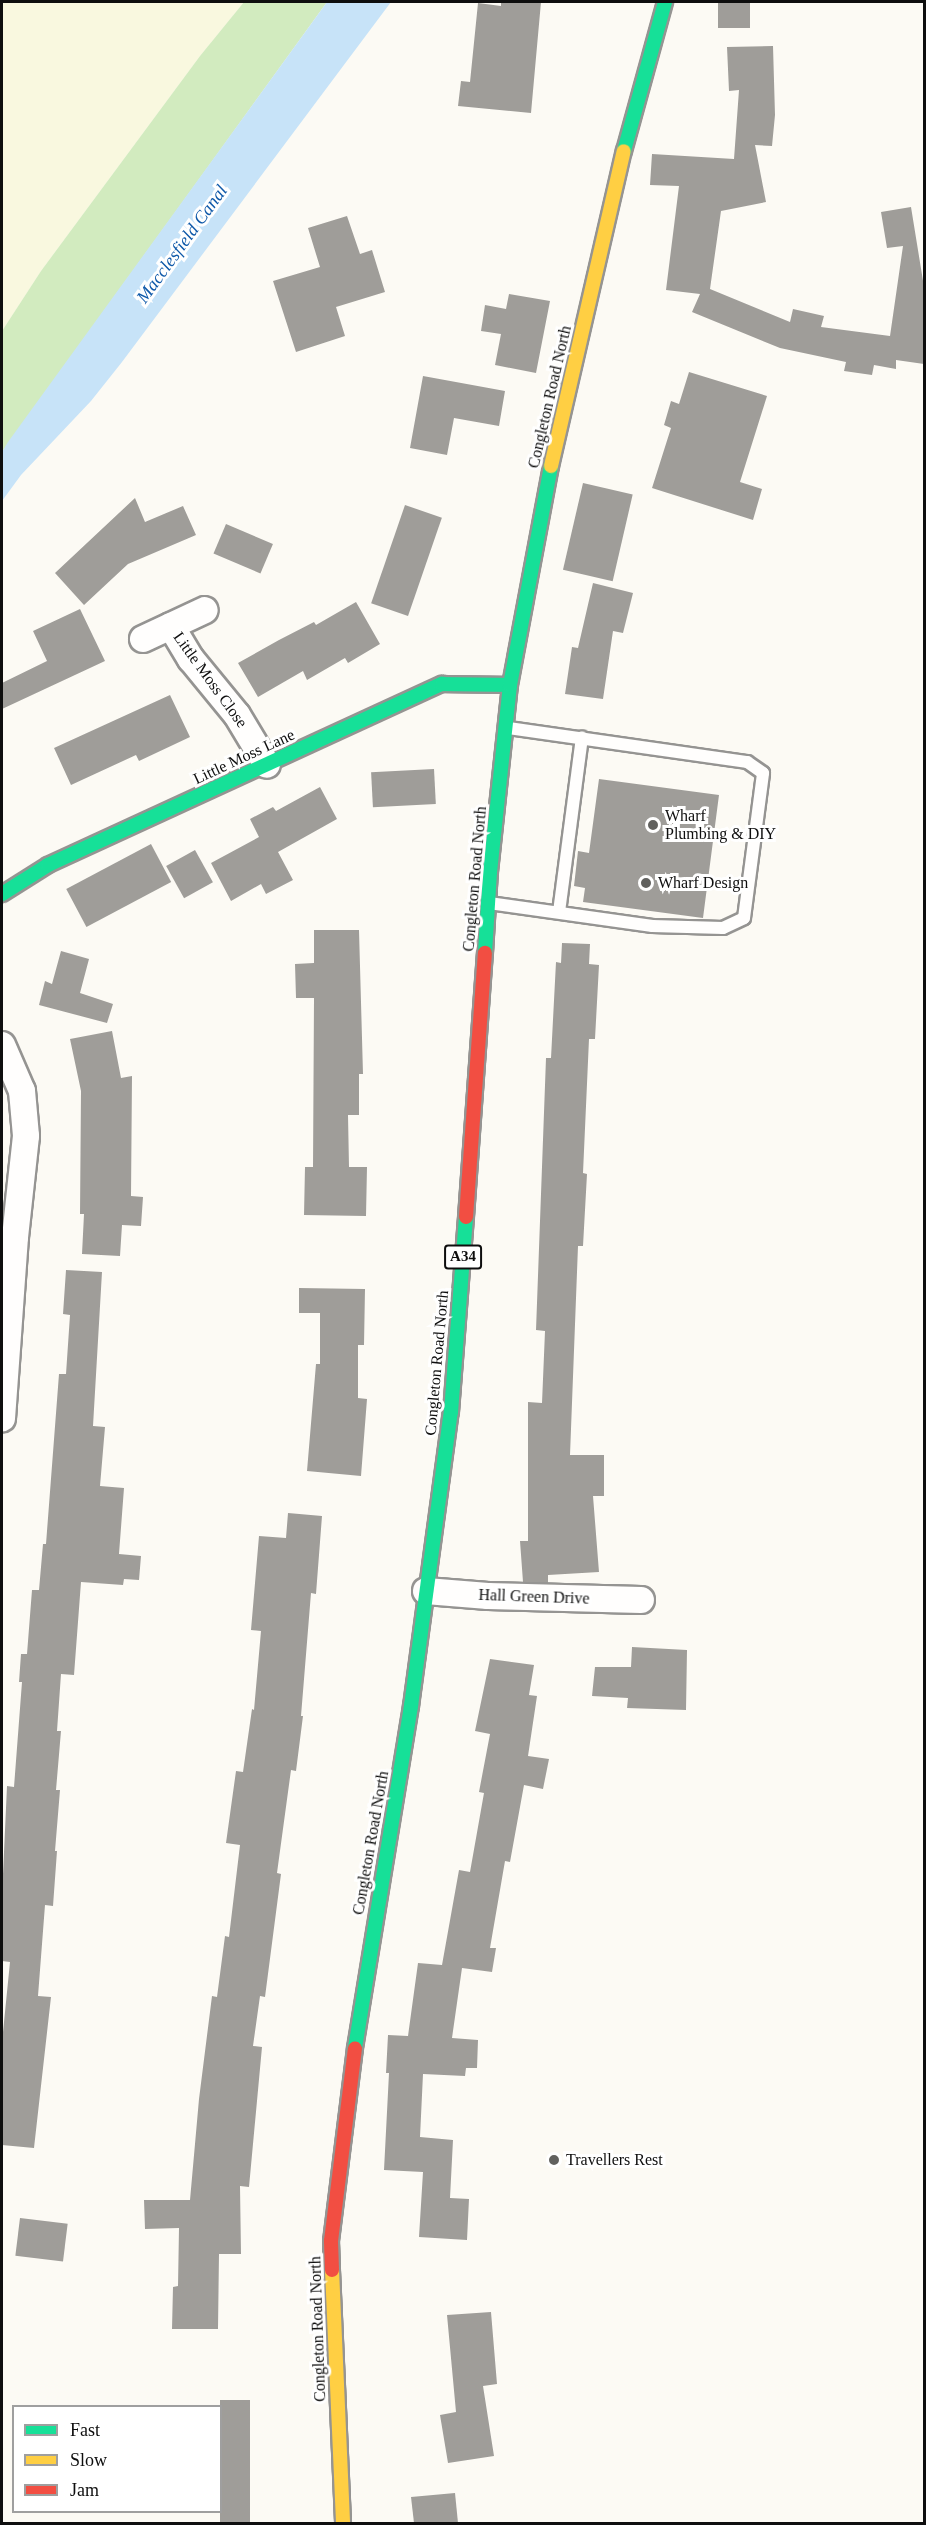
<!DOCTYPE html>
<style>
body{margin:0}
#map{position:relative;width:926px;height:2525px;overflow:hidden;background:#fcfaf4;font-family:"Times New Roman",serif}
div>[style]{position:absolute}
.farmland>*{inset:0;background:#f9f8df}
.forest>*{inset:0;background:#d2ebbf}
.water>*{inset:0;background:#c7e3f8}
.building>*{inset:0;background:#9f9d99;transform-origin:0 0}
.roads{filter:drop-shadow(2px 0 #959492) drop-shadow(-2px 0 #959492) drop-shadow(0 2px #959492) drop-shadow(0 -2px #959492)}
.lane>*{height:12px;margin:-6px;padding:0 6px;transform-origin:6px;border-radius:6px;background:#fffefd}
.street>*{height:26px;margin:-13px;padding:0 13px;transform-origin:13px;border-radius:13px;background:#fffefd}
.fast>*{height:14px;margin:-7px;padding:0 7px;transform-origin:7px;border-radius:7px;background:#16e098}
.slow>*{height:14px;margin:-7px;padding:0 7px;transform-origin:7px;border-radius:7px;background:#ffcf43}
.jam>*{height:14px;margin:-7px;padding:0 7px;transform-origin:7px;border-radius:7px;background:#f24e42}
.dots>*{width:16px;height:16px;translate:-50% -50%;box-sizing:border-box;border:3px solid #fff;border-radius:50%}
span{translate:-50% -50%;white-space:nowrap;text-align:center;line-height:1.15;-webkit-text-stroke:6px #fff;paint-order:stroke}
.shield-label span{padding:2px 4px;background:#fff;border:2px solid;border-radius:4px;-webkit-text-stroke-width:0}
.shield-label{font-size:15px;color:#0e0e0e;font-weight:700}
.street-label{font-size:16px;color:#0e0e0e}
.poi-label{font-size:16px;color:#0e0e0e}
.left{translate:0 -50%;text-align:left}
.water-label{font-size:18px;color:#0f59a9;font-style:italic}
.frame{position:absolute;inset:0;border:3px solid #0e0e0e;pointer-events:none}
.legend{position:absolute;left:12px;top:2405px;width:210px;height:108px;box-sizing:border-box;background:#fff;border:2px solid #9f9f9f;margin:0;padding:8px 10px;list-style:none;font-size:18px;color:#0e0e0e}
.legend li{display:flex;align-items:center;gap:12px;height:30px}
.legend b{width:30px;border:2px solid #9f9f9f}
</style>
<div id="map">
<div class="farmland">
<div style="clip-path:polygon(2px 2px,244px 2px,200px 56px,41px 271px,2px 331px)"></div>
</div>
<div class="forest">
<div style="clip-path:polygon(244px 2px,327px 2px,2px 452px,2px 331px,41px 271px,200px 56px)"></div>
</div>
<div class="water">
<div style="clip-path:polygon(327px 2px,391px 2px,122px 362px,91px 401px,21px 475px,2px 501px,2px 452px,8px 442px)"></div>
</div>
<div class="building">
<div style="clip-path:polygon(501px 2px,541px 2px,531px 113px,458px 106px,461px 81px,470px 82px,478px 3px,501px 6px)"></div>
<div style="left:718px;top:2px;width:32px;height:26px"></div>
<div style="clip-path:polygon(773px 46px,775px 115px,772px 146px,755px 145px,766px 202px,721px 211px,710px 289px,790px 322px,793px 309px,824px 316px,821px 327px,890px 336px,903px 246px,887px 248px,881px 212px,911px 207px,924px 287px,924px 364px,896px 360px,896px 369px,874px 365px,872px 375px,844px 371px,846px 362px,780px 348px,692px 312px,700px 294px,666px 290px,679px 186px,650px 185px,652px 154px,734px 159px,739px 90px,729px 91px,727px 47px)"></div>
<div style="clip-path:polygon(347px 216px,360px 254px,372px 250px,385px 292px,336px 307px,345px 336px,296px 352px,273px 281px,320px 267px,308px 228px)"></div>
<div style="clip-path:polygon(509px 294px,550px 301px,536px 373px,495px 365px,501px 334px,481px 331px,485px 305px,506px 309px)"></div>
<div style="clip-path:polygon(689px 372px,767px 396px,740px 482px,762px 489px,753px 520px,652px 488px,671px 428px,664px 425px,671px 401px,679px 404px)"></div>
<div style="clip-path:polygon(423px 376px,505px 391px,499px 426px,454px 418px,447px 455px,410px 448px)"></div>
<div style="left:583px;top:483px;width:51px;height:89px;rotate:13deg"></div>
<div style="clip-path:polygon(135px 498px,145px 522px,183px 506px,196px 535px,128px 564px,84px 605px,55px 573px)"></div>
<div style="left:405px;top:505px;width:39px;height:104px;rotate:19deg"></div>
<div style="left:226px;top:524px;width:51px;height:32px;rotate:23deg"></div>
<div style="clip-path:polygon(593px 583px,633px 593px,623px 633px,613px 631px,603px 699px,565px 694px,572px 647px,578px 648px)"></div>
<div style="clip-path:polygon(356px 602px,380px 644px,348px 663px,345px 658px,307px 680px,303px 671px,258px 697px,238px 663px,279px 640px,314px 622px,316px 625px)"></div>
<div style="clip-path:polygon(80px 609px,105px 661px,2px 709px,2px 683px,47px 661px,33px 631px)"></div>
<div style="clip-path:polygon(170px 695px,190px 737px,139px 761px,136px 755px,71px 785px,54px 748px)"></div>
<div style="left:434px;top:769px;width:35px;height:63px;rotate:87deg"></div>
<div style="clip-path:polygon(599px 779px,719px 795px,703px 918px,583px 902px,585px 888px,574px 886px,578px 851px,589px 853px)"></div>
<div style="clip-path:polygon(320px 787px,337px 819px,278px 852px,293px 880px,266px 894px,261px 884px,231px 901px,211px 863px,259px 837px,250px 819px,273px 807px,276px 811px)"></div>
<div style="left:151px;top:844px;width:43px;height:96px;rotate:62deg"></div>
<div style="left:195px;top:850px;width:37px;height:33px;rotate:61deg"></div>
<div style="clip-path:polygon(314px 930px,359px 930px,363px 1074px,359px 1074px,359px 1115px,348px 1115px,349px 1167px,367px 1167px,366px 1216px,304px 1215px,305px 1167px,313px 1167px,314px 998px,296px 998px,295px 964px,314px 963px)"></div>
<div style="clip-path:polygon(562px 943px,590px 944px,589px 964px,599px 965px,595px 1039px,589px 1039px,583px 1173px,587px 1174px,583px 1246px,578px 1246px,570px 1455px,604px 1455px,604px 1496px,593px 1496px,599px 1572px,548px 1575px,548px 1583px,523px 1582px,520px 1541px,528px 1541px,528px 1402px,542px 1403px,545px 1331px,536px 1330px,546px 1058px,551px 1058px,556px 962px,561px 963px)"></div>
<div style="clip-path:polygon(61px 951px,89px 959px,80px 993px,113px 1004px,107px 1023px,39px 1005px,45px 981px,52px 984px)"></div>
<div style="clip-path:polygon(112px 1031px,121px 1078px,132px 1076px,131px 1196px,143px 1197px,141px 1226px,122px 1225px,120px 1256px,82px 1254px,84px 1214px,80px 1214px,81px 1091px,70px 1039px)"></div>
<div style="clip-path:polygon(66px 1270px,102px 1272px,93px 1426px,105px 1427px,100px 1486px,124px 1488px,119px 1554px,141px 1556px,139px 1580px,124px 1579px,123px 1585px,81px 1582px,74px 1675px,61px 1674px,57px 1731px,61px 1731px,56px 1790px,60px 1790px,55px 1851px,57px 1851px,53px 1906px,45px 1905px,38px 1996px,51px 1997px,34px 2148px,2px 2145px,2px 2042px,10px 1962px,2px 1961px,2px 1896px,7px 1786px,14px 1787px,22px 1682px,19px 1682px,21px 1654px,27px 1654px,32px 1590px,39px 1590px,43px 1544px,46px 1544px,59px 1374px,66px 1374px,70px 1315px,63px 1314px)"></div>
<div style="clip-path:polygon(299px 1288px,365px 1289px,364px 1345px,358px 1345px,358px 1398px,367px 1399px,361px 1476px,307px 1471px,316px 1364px,320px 1364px,320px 1313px,299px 1313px)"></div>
<div style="clip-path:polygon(288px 1513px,322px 1516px,316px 1594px,311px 1593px,301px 1716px,303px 1716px,296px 1771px,291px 1770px,277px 1873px,281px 1874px,265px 1997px,260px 1996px,253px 2046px,262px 2047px,249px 2187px,240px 2186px,241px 2254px,219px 2254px,218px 2329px,172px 2329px,173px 2287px,178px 2286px,179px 2228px,145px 2229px,144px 2200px,190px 2200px,199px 2099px,212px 1996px,217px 1997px,225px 1936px,229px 1937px,240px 1845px,226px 1843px,236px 1771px,243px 1772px,252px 1709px,254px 1710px,261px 1631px,251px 1630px,259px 1536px,286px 1538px)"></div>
<div style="clip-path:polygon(632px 1647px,687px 1650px,686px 1710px,627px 1708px,628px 1698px,592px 1696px,595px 1667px,631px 1667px)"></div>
<div style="clip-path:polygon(490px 1659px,534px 1665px,529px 1695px,537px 1696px,528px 1756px,549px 1759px,543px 1789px,524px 1785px,510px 1862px,505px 1861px,490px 1948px,496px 1948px,492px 1972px,462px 1968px,452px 2038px,478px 2040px,477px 2068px,466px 2068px,465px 2076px,423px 2074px,420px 2137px,453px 2140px,450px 2198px,469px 2199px,467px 2240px,419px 2237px,423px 2172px,384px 2170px,389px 2073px,386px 2073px,388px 2035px,408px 2036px,418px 1963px,442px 1965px,459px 1870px,470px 1872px,484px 1793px,479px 1792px,490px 1734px,475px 1731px)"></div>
<div style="left:20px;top:2218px;width:48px;height:38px;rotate:7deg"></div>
<div style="clip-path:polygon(491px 2312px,497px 2384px,483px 2386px,494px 2456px,448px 2463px,440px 2415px,456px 2412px,447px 2315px)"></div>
<div style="left:250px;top:2400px;width:123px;height:30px;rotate:90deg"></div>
<div style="clip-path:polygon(455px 2493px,458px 2523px,414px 2523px,411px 2497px)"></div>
</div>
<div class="roads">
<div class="lane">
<div style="left:489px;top:903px;width:165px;rotate:8deg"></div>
<div style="left:652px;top:926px;width:71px;rotate:1.6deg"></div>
<div style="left:723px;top:928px;width:23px;rotate:-25deg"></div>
<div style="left:744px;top:918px;width:146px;rotate:-82.5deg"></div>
<div style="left:763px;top:773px;width:19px;rotate:-145deg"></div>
<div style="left:747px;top:762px;width:242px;rotate:-171.9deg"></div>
<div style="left:559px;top:912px;width:176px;rotate:-82.5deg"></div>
</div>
<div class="street">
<div style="left:171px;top:626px;width:39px;rotate:59deg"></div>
<div style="left:191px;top:659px;width:72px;rotate:50.6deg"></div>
<div style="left:237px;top:715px;width:58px;rotate:59deg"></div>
<div style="left:143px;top:639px;width:68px;rotate:-25.1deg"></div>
<div style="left:2px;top:1045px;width:50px;rotate:66.5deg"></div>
<div style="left:22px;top:1091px;width:45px;rotate:84.9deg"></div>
<div style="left:26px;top:1136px;width:102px;rotate:96.2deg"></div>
<div style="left:15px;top:1237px;width:182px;rotate:94.1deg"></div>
<div style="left:426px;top:1591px;width:62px;rotate:4.6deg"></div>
<div style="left:488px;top:1596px;width:153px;rotate:1.5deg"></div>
</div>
<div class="fast">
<div style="left:624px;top:151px;width:155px;rotate:-74.6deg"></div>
<div style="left:2px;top:894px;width:54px;rotate:-32.2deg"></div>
<div style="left:48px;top:865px;width:434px;rotate:-24.7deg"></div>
<div style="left:442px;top:684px;width:68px;rotate:0.8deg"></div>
<div style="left:485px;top:953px;width:81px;rotate:-86.5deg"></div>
<div style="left:490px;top:872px;width:188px;rotate:-83.9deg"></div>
<div style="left:510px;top:685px;width:223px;rotate:-79.4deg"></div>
<div style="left:355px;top:2048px;width:347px;rotate:-80.7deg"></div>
<div style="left:411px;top:1706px;width:297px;rotate:-82.3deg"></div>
<div style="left:451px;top:1412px;width:196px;rotate:-85.6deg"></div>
</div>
<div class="slow">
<div style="left:551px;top:466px;width:323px;rotate:-77deg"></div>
<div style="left:332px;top:2270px;width:254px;rotate:87.5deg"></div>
</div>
<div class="jam">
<div style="left:466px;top:1217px;width:265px;rotate:-85.9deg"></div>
<div style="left:332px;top:2270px;width:29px;rotate:-92deg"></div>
<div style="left:331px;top:2241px;width:194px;rotate:-82.9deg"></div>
</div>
</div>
<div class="dots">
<div style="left:653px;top:825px;background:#61615e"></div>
<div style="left:646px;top:883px;background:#61615e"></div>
<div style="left:554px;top:2160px;background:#61615e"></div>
</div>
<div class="shield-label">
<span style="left:463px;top:1257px">A34</span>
</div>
<div class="street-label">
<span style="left:550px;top:397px;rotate:-77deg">Congleton Road North</span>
<span style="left:210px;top:680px;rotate:54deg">Little Moss Close</span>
<span style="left:244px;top:757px;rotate:-25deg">Little Moss Lane</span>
<span style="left:475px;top:879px;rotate:-85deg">Congleton Road North</span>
<span style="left:437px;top:1363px;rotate:-85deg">Congleton Road North</span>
<span style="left:534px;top:1597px;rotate:2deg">Hall Green Drive</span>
<span style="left:371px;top:1843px;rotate:-80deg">Congleton Road North</span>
<span style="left:318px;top:2329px;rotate:-92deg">Congleton Road North</span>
</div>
<div class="poi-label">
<span class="left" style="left:665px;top:825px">Wharf<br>Plumbing &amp; DIY</span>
<span class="left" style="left:658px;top:883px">Wharf Design</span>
<span class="left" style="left:566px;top:2160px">Travellers Rest</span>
</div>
<div class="water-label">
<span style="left:182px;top:244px;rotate:-54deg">Macclesfield Canal</span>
</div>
<div class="frame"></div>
<ul class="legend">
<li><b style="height:8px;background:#16e098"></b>Fast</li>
<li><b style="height:8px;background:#ffcf43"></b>Slow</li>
<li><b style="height:8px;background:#f24e42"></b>Jam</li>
</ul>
</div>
